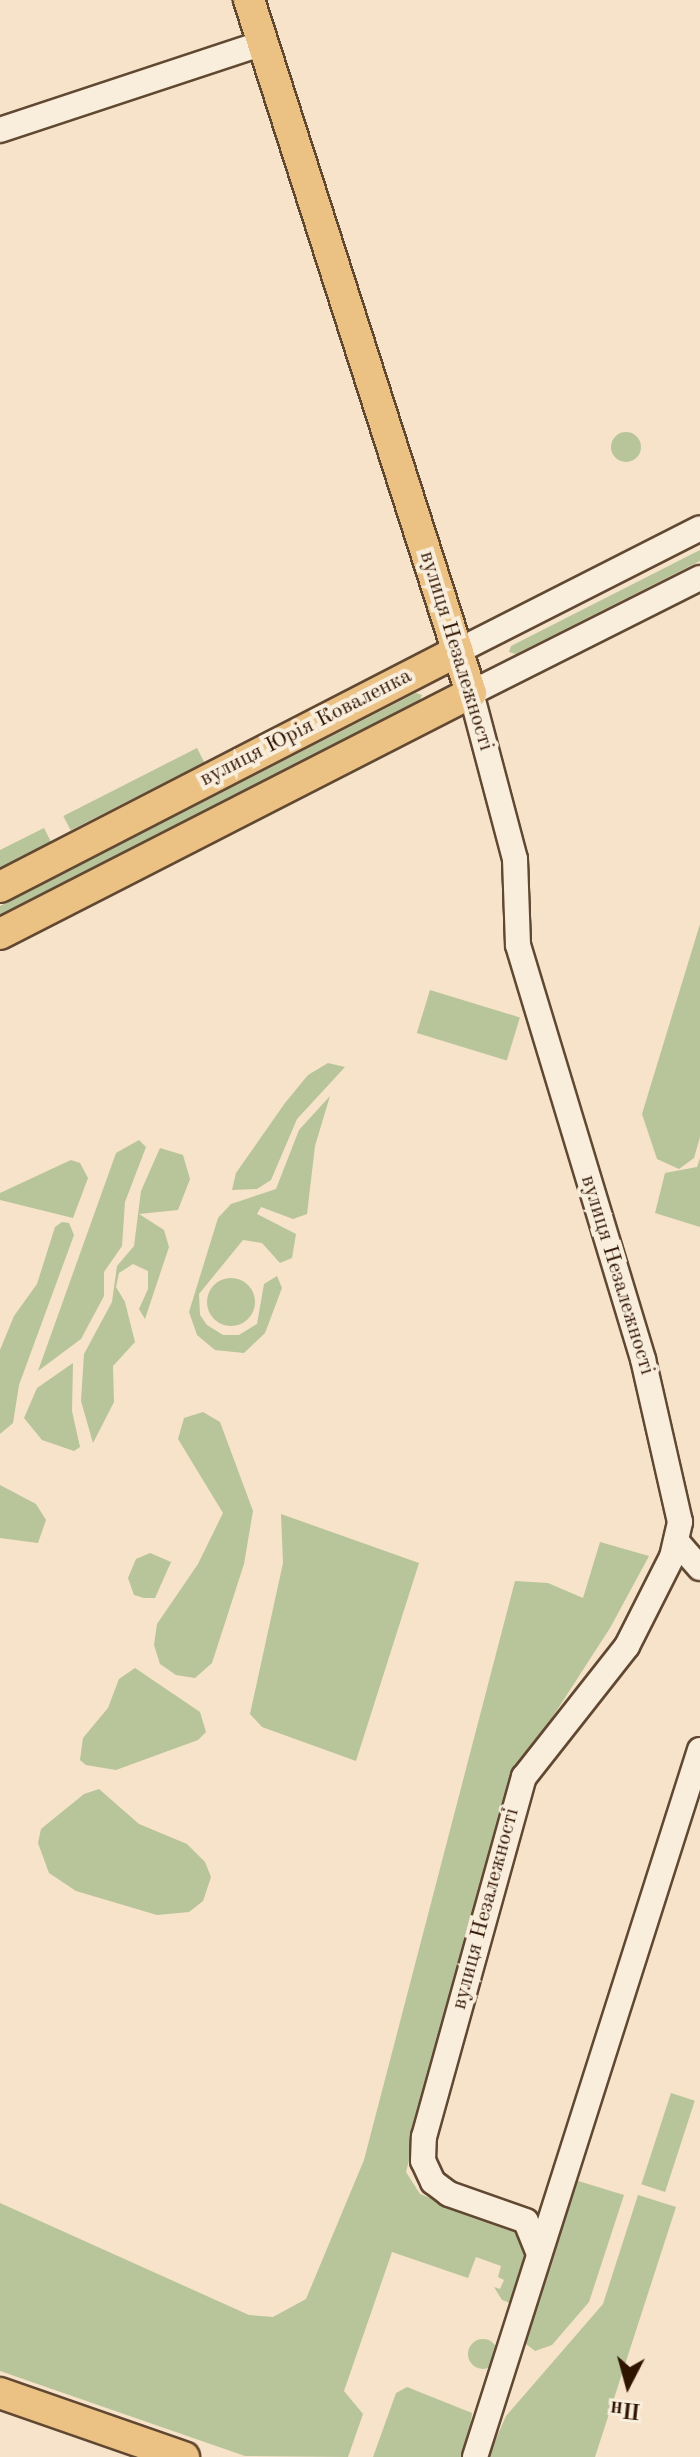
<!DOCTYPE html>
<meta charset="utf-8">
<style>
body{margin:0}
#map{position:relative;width:700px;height:2457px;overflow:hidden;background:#f6e3c9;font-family:"Old Standard TT",serif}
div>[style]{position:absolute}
.green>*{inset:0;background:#b8c499;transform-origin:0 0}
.round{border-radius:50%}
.roads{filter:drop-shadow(2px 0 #614832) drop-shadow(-2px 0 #614832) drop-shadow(0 2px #614832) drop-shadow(0 -2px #614832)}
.minor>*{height:24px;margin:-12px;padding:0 12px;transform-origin:12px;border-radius:12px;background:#f9eddc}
.major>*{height:30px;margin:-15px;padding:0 15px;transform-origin:15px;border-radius:15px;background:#ebc284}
span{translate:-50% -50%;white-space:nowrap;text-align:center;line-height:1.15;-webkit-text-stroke:8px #f9eddc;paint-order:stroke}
.street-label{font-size:22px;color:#2f1400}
.north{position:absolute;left:588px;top:2345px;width:80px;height:80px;-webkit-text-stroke:6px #f9eddc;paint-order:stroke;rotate:186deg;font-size:22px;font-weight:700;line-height:32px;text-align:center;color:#2f1400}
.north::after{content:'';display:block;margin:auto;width:28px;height:36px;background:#2f1400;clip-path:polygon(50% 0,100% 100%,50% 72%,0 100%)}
</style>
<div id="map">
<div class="green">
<div class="round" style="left:611px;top:432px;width:30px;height:30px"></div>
<div style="clip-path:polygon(700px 550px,700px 561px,516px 654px,509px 652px,511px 646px)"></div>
<div style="clip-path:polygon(416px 693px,422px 695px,419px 702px,0 917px,0 906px)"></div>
<div style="left:197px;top:748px;width:16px;height:150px;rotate:63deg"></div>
<div style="clip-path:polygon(44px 828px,51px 842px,0 870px,0 850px)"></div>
<div style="clip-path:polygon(700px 924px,700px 1137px,694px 1158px,679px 1169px,657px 1159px,642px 1114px)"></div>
<div style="left:430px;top:990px;width:94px;height:45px;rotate:17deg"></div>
<div style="clip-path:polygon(328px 1063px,345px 1067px,297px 1119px,271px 1180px,257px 1189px,232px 1190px,236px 1173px,285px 1103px,308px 1075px)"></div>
<div style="clip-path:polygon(330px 1096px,315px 1146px,307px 1214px,293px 1219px,261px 1207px,257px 1214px,296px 1234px,292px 1258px,280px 1263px,262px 1243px,243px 1240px,199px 1294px,200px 1315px,207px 1325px,223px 1335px,239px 1335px,257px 1324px,264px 1284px,277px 1276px,282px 1288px,265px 1333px,244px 1353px,215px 1350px,197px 1335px,189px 1312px,218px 1218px,231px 1204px,276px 1189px,299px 1130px)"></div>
<div style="clip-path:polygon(139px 1140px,146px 1147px,125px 1202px,122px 1246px,104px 1272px,104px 1296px,81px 1339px,38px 1371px,116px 1153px)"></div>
<div style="clip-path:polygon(160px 1148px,183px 1155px,190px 1179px,178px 1210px,139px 1214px,164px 1230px,169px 1247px,145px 1319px,139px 1309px,148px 1289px,148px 1271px,133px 1264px,119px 1273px,116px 1287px,125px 1302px,135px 1342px,113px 1366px,114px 1402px,93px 1443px,81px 1401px,84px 1354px,112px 1302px,117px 1266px,134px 1246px,141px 1191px)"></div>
<div style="clip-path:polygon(700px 1158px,700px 1227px,655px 1213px,665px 1173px,697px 1167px)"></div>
<div style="clip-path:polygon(71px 1160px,80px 1163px,88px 1178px,73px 1218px,0 1200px,0 1193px)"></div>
<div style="clip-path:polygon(62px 1222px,69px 1223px,74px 1235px,19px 1385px,13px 1423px,0 1434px,0 1350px,14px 1316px,37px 1284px,55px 1227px)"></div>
<div class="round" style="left:207px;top:1278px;width:48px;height:48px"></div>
<div style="clip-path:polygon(73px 1363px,72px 1411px,80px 1447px,74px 1451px,42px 1440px,24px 1418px,37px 1388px)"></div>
<div style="clip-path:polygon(203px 1412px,220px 1422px,253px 1511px,244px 1564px,212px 1663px,195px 1678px,176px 1675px,160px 1664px,154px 1645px,157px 1624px,198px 1564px,223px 1513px,178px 1439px,184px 1418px)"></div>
<div style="clip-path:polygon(0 1485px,36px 1504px,46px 1520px,38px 1543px,0 1538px)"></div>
<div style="clip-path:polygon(281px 1514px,419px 1563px,356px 1761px,262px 1727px,250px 1714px,283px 1563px)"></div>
<div style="clip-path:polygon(600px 1542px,649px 1556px,610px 1628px,506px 1789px,406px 2172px,420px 2194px,521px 2233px,528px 2250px,513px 2304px,502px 2300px,494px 2287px,500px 2289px,504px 2280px,498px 2277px,501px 2266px,476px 2257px,468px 2278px,392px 2252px,344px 2391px,363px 2414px,348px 2457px,245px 2456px,0 2371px,0 2203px,249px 2315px,273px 2317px,306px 2299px,364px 2160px,515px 1581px,548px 1583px,583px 1598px)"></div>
<div style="clip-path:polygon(150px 1553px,171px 1562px,155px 1598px,144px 1598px,134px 1595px,128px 1578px,136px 1559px)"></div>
<div style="clip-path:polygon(135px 1668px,200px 1712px,206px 1732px,198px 1740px,116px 1770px,86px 1765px,80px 1760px,83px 1738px,108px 1708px,119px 1679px)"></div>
<div style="clip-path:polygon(99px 1789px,139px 1824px,187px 1844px,205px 1862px,211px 1877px,203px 1901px,189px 1912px,157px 1915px,76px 1891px,49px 1873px,38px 1843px,41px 1829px,84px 1794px)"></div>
<div style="left:671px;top:2093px;width:25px;height:96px;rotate:18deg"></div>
<div style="clip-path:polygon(575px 2180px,624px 2195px,589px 2302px,552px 2345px,535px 2351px,526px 2344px,526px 2331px)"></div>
<div style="clip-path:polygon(638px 2195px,676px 2207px,595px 2457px,488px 2457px,506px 2416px,603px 2304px)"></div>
<div class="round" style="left:468px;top:2339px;width:30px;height:30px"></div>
<div style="clip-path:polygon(407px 2387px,472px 2413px,467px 2457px,373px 2457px,396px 2393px)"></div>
</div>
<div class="roads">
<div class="minor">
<div style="left:0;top:130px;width:277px;rotate:-18.3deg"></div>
<div style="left:458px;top:651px;width:271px;rotate:-26.9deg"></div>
<div style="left:678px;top:1543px;width:33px;rotate:49deg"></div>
<div style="left:539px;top:2254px;width:35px;rotate:-112deg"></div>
<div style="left:526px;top:2221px;width:82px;rotate:-160.7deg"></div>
<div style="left:449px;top:2194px;width:20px;rotate:-143deg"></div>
<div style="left:433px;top:2182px;width:23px;rotate:-115deg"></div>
<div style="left:423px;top:2161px;width:24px;rotate:-88deg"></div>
<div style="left:424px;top:2137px;width:374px;rotate:-74.5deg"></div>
<div style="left:524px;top:1777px;width:167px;rotate:-51.8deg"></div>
<div style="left:627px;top:1646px;width:100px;rotate:-63.2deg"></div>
<div style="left:672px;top:1557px;width:36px;rotate:-77deg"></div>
<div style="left:680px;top:1522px;width:167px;rotate:-102.8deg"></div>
<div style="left:643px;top:1359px;width:432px;rotate:-106.8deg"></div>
<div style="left:518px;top:945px;width:86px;rotate:-92deg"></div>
<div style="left:515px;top:859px;width:172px;rotate:-104.8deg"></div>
<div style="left:471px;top:693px;width:256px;rotate:-26.7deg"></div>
<div style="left:475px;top:2457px;width:742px;rotate:-72.35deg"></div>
</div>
<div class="major">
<div style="left:0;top:887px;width:515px;rotate:-27.26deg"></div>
<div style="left:0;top:934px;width:529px;rotate:-27.1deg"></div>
<div style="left:471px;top:693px;width:728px;rotate:-107.76deg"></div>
<div style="left:0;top:2393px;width:195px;rotate:19.2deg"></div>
</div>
</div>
<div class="street-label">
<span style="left:456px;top:651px;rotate:73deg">вулиця Незалежності</span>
<span style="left:306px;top:728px;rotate:-27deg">вулиця Юрія Коваленка</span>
<span style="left:617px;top:1275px;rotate:73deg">вулиця Незалежності</span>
<span style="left:486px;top:1909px;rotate:-75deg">вулиця Незалежності</span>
</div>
<div class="north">Пн</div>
</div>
